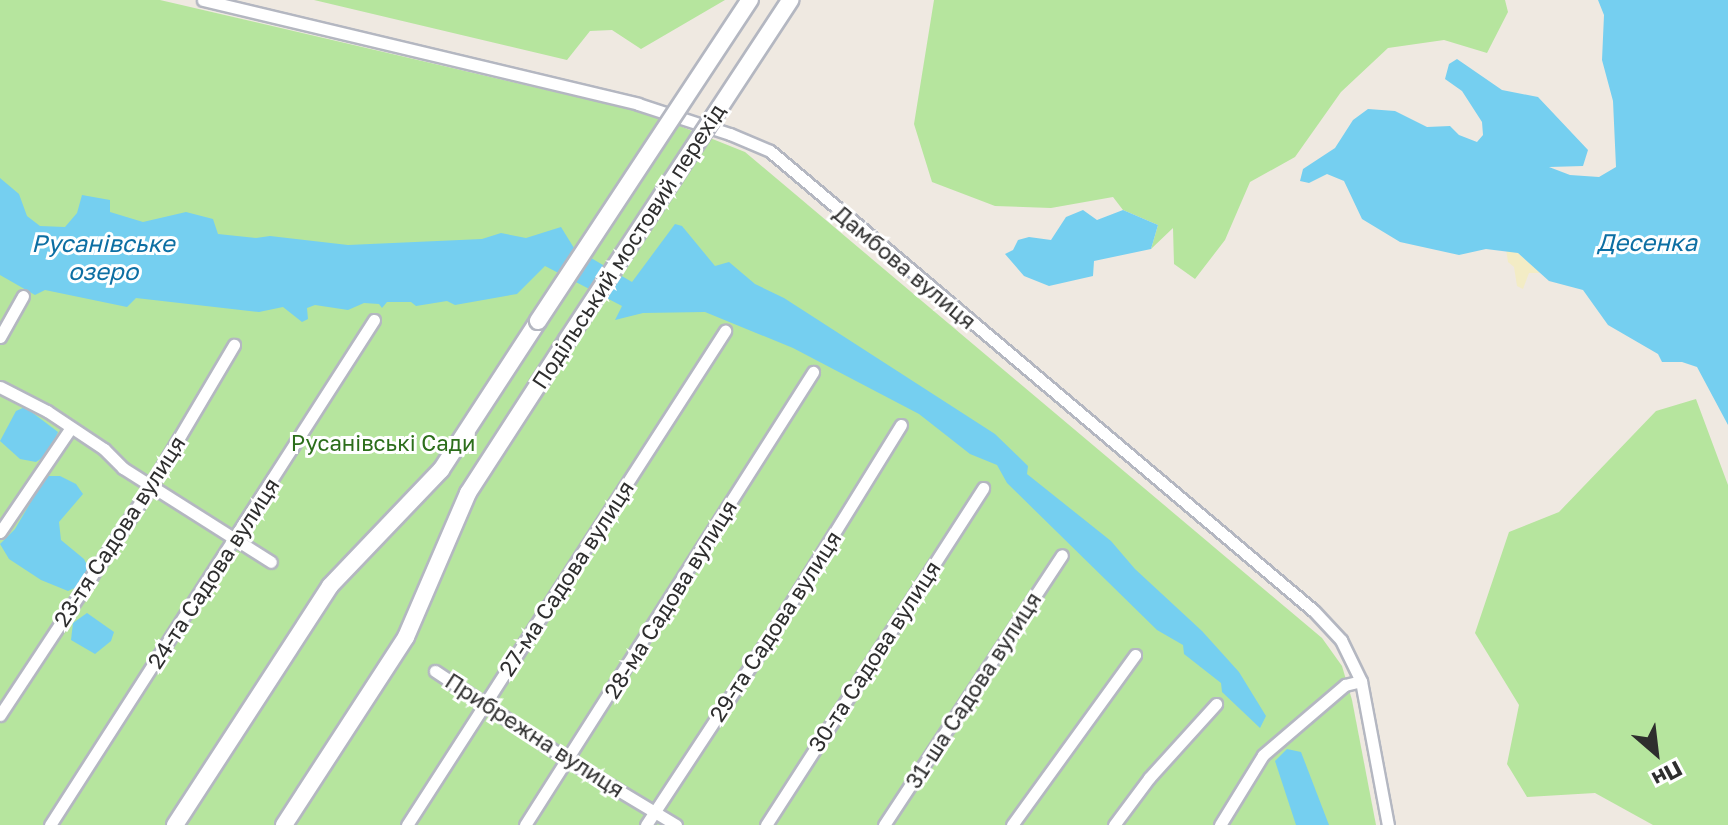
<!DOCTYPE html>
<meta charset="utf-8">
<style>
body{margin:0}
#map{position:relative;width:1728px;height:825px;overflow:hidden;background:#efe9e1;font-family:"Golos Text",sans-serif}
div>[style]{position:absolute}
.green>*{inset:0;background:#b6e59e}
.sand>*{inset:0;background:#f3ecc5}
.water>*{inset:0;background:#75cff0}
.roads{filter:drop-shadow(2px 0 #b4b7c1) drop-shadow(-2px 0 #b4b7c1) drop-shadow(0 2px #b4b7c1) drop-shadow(0 -2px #b4b7c1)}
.street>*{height:11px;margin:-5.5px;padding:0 5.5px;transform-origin:5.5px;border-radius:5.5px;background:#fff}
.secondary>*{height:16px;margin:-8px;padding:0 8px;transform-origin:8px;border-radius:8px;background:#fff}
.bridges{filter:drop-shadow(2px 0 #b4b7c1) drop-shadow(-2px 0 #b4b7c1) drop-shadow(0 2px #b4b7c1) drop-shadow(0 -2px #b4b7c1)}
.secondary-bridge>*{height:16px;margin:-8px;padding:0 8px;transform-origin:8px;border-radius:8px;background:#fff}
span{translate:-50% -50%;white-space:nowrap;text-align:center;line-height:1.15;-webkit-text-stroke:6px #fff;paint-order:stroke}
.street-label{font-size:22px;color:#2e2e2e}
.park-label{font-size:22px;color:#2c6e1b}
.water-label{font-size:24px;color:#0d6fa3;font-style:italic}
.north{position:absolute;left:1616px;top:713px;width:80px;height:80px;-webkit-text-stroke:6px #fff;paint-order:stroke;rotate:152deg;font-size:22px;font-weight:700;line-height:32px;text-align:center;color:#2e2e2e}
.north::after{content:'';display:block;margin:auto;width:28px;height:36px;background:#2e2e2e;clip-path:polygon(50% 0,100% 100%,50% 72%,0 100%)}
</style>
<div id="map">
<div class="green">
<div style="clip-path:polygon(0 0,160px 0,650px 114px,745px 152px,1322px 638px,1342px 666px,1352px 700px,1376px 825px,0 825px)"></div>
<div style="clip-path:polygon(314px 0,725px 0,641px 49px,612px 30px,590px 31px,567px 60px)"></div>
<div style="clip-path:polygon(934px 0,1505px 0,1508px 12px,1487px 53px,1444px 40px,1388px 48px,1341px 92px,1295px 157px,1250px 182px,1225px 240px,1195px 279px,1174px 264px,1173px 228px,1151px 249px,1158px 225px,1123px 210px,1113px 197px,1051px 208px,995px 206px,932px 182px,914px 124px)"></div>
<div style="clip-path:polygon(1696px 399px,1728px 485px,1728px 825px,1653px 825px,1595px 793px,1527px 797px,1507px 764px,1519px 705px,1475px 633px,1509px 532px,1559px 512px,1656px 411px)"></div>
</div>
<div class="sand">
<div style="clip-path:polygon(1506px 249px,1518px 253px,1540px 273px,1529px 273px,1523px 289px,1517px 286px,1514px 267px,1508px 262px)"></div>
</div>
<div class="water">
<div style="clip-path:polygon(1598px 0,1728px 0,1728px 425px,1697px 367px,1682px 362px,1662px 362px,1658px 354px,1608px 325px,1583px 290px,1549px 281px,1518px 253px,1486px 249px,1459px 255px,1400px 242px,1362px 219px,1344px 181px,1327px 174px,1309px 183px,1300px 181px,1303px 169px,1335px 148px,1353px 120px,1368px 109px,1395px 111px,1427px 127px,1450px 126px,1459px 135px,1477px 142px,1483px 135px,1482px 122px,1462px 91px,1445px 79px,1449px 64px,1457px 59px,1502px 90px,1538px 97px,1588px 150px,1583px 166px,1549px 167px,1570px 175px,1599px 177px,1616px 167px,1613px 101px,1602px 60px,1604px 15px)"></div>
<div style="clip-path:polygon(0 178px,19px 194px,27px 216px,40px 226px,65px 227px,77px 213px,82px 195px,110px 200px,110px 212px,143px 222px,186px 212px,213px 219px,218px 234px,256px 238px,270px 236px,348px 245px,482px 239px,501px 233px,526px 238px,561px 227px,574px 248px,632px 282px,675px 224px,682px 226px,715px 266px,729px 262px,755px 284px,784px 298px,995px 434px,1028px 466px,1027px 474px,1111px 541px,1135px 569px,1202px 631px,1239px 672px,1266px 716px,1260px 728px,1222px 692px,1221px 683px,1184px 654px,1183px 645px,1157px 630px,1007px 483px,997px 465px,970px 454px,919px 414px,793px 348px,705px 312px,643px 313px,615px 320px,622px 306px,545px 266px,517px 294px,455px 305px,447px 301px,416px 306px,411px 302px,387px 302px,382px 308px,379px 304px,364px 303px,348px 310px,315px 305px,307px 308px,308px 319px,302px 322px,283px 307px,259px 312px,136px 298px,127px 307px,45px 290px,35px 295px,0 275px)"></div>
<div style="clip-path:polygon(1083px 210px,1097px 220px,1123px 210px,1158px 225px,1151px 249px,1094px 261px,1093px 276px,1049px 286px,1024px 276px,1005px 254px,1013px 250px,1018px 240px,1029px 237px,1051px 240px,1066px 217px)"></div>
<div style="clip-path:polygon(25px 407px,58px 432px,48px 454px,36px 462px,20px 459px,0 441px,16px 411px)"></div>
<div style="clip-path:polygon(46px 476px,60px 476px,76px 484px,83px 494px,59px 522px,61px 540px,84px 559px,89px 569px,79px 586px,68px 591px,41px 580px,9px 559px,0 544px,15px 529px)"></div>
<div style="clip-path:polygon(87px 613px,114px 632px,111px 641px,95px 654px,71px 640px,73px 623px)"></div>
<div style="clip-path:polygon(1287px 749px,1301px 752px,1329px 825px,1296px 825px,1275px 761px)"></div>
</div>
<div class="roads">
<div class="street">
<div style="left:203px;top:0;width:447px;rotate:13.4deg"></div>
<div style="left:638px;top:104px;width:97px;rotate:18.1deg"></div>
<div style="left:730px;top:134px;width:43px;rotate:23deg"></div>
<div style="left:770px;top:151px;width:712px;rotate:40.22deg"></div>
<div style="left:1314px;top:611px;width:40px;rotate:47deg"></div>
<div style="left:1341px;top:640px;width:46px;rotate:64deg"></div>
<div style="left:1361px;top:681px;width:147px;rotate:79.4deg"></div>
<div style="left:0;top:337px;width:47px;rotate:-60.7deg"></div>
<div style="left:0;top:387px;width:53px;rotate:27.1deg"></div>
<div style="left:47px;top:411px;width:69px;rotate:33.7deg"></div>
<div style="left:104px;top:449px;width:27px;rotate:45deg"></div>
<div style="left:123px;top:468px;width:175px;rotate:32.4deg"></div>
<div style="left:0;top:532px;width:125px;rotate:-55.8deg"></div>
<div style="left:435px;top:671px;width:160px;rotate:33.8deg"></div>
<div style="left:568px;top:760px;width:126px;rotate:31deg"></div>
<div style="left:0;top:715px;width:261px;rotate:-56.6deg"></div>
<div style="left:144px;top:497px;width:177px;rotate:-59.4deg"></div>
<div style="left:50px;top:825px;width:600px;rotate:-57.32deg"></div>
<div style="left:407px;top:825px;width:588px;rotate:-57.23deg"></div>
<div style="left:525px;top:825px;width:537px;rotate:-57.55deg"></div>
<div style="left:646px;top:825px;width:240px;rotate:-56.7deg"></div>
<div style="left:778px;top:624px;width:234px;rotate:-58.3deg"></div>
<div style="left:766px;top:825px;width:401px;rotate:-57.2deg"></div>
<div style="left:884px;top:825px;width:323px;rotate:-56.6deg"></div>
<div style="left:1012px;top:825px;width:210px;rotate:-54.1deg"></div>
<div style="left:1114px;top:825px;width:59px;rotate:-53.3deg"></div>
<div style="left:1149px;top:778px;width:100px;rotate:-47.8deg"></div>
<div style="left:1220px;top:825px;width:82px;rotate:-58.4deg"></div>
<div style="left:1263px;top:755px;width:108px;rotate:-40.5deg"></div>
<div style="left:1345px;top:685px;width:16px;rotate:-14deg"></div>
</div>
<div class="secondary">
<div style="left:175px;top:825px;width:285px;rotate:-57deg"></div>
<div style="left:330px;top:586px;width:161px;rotate:-46.3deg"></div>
<div style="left:441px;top:470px;width:178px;rotate:-56.9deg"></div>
<div style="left:284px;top:825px;width:224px;rotate:-57deg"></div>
<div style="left:406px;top:637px;width:157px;rotate:-66.7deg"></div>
<div style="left:468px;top:493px;width:182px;rotate:-57.1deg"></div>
</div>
</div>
<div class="bridges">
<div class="secondary-bridge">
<div style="left:538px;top:321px;width:385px;rotate:-56.6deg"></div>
<div style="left:567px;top:340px;width:407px;rotate:-56.7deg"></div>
</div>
</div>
<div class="street-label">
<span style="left:628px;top:246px;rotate:-57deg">Подільський мостовий перехід</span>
<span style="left:905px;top:267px;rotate:40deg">Дамбова вулиця</span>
<span style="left:119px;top:531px;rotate:-57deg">23-тя Садова вулиця</span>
<span style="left:213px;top:573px;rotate:-57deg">24-та Садова вулиця</span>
<span style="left:566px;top:578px;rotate:-57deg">27-ма Садова вулиця</span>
<span style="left:670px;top:599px;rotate:-58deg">28-ма Садова вулиця</span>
<span style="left:775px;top:626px;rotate:-57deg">29-та Садова вулиця</span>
<span style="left:874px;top:656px;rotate:-57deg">30-та Садова вулиця</span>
<span style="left:973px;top:690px;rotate:-57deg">31-ша Садова вулиця</span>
<span style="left:535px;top:735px;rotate:33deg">Прибрежна вулиця</span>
</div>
<div class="park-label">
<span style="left:383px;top:443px">Русанівські Сади</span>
</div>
<div class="water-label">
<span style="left:1647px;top:242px">Десенка</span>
<span style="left:103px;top:257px">Русанівське<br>озеро</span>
</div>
<div class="north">Пн</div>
</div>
